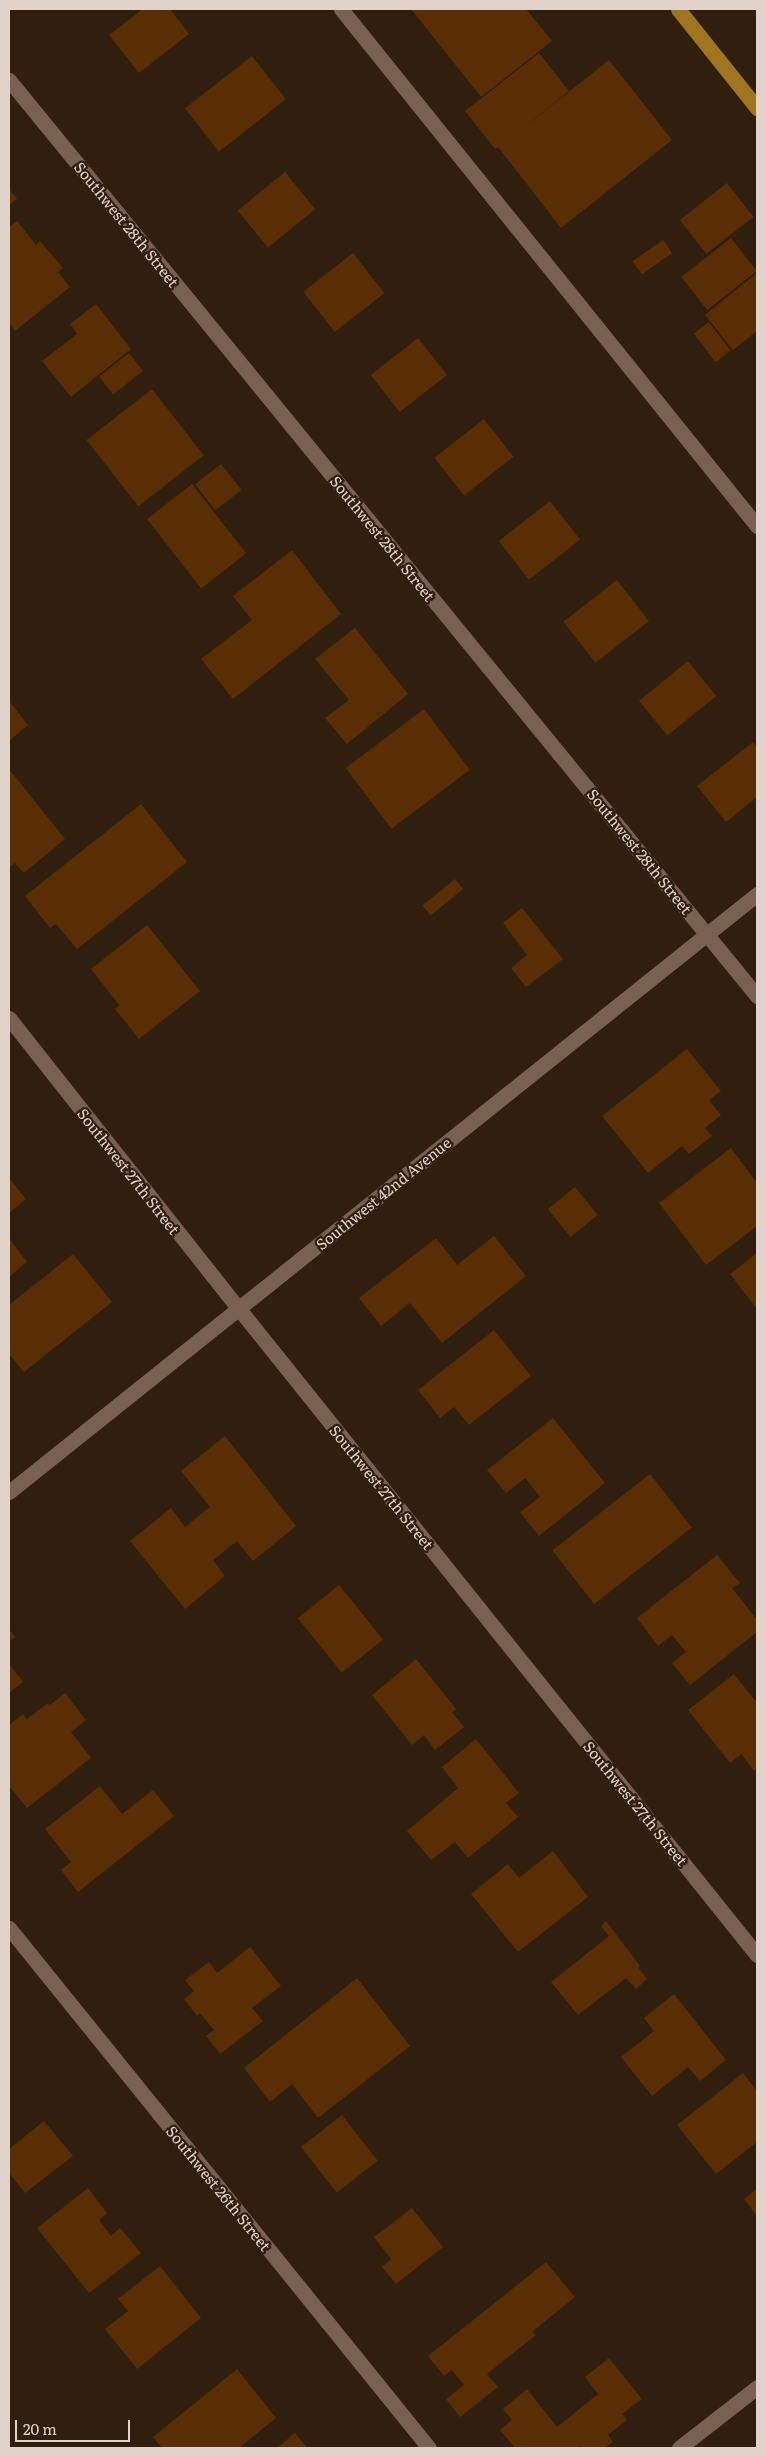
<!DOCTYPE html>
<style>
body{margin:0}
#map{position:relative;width:766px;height:2457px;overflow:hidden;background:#301e0f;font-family:Literata,serif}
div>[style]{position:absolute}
.building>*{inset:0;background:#592e05;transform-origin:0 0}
.service>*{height:15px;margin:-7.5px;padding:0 7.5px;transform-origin:7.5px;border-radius:7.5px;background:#786151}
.minor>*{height:15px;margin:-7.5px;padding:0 7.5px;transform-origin:7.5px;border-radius:7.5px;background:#786151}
.primary>*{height:15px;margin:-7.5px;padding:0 7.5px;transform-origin:7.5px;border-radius:7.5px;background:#a17420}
span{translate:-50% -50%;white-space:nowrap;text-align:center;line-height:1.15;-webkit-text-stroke:4.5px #301e0f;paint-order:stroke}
.street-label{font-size:15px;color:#e1d3ca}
.frame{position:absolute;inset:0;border:10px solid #e1d3ca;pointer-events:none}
.scale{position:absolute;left:15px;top:2420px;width:115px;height:22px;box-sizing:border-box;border:2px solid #e1d3ca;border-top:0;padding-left:6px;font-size:15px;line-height:18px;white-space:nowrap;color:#e1d3ca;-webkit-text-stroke:4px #301e0f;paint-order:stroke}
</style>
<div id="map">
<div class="building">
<div style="clip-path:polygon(143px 9px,170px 9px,189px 34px,139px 73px,109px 35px)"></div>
<div style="clip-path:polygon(411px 9px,526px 9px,552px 41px,481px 97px)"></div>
<div style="clip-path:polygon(539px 53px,569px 91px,512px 137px,609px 60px,672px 140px,561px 228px,498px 147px,495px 149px,465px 111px)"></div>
<div style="left:252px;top:56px;width:55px;height:85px;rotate:52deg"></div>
<div style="left:285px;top:172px;width:48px;height:61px;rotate:51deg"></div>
<div style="left:727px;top:183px;width:43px;height:60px;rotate:52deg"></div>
<div style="clip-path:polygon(9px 189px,17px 199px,9px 205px)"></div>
<div style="clip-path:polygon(17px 221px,36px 245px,40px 241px,63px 268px,58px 272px,70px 287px,15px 331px,9px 322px,9px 227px)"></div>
<div style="left:731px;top:238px;width:42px;height:63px;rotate:52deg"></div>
<div style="left:663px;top:240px;width:16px;height:37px;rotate:55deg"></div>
<div style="left:353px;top:253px;width:51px;height:63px;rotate:52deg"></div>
<div style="clip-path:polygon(757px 273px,757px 331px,733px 350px,705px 315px)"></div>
<div style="clip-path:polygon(96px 304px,131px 349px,71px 397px,42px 361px,77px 334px,70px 324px)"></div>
<div style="left:709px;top:322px;width:36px;height:19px;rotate:53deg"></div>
<div style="left:418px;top:338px;width:47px;height:60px;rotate:52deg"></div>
<div style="left:129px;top:353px;width:23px;height:38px;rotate:52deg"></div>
<div style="left:152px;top:389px;width:84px;height:83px;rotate:52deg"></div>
<div style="left:484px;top:419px;width:48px;height:63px;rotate:52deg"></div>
<div style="left:221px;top:464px;width:33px;height:33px;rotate:52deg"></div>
<div style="left:192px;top:484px;width:88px;height:57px;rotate:52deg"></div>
<div style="left:550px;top:501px;width:49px;height:65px;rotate:52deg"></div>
<div style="clip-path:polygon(292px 550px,341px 614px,233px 699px,201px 659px,252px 620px,233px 596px)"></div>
<div style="left:617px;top:580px;width:52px;height:68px;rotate:52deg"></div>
<div style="clip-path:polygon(355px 628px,408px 694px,347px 744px,325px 718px,349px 700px,315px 659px)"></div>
<div style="left:688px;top:661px;width:45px;height:63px;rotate:51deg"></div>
<div style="clip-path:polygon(9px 701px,28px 725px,9px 741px)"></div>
<div style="left:424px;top:709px;width:76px;height:98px;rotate:53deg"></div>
<div style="clip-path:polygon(753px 742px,757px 747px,757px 797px,726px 822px,697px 786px)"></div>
<div style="clip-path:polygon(9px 769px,65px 839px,24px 873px,15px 863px,9px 868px)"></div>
<div style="clip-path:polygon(141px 804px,187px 862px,77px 949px,56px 924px,50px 928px,25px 896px)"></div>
<div style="left:455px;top:879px;width:13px;height:42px;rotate:51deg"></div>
<div style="clip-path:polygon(522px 908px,563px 959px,526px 987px,511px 968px,527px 955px,503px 923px)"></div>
<div style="clip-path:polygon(147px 925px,200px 991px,139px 1039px,115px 1009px,119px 1005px,91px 969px)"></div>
<div style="clip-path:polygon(687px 1049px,721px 1091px,709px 1100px,721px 1115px,705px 1128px,712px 1136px,689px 1154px,682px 1146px,648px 1173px,602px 1116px)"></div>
<div style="clip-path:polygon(731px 1148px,757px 1183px,757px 1226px,706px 1265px,659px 1203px)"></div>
<div style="clip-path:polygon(9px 1178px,26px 1199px,9px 1213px)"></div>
<div style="left:575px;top:1187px;width:36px;height:35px;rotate:51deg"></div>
<div style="clip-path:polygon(494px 1236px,526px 1276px,442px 1343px,410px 1303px,381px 1326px,359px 1298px,436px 1238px,457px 1265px)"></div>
<div style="clip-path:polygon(9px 1238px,27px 1262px,9px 1277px)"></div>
<div style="clip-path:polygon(757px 1253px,757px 1309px,730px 1274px)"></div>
<div style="clip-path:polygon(73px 1254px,112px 1302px,24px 1372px,9px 1354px,9px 1305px)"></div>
<div style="clip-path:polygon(494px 1330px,531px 1376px,469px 1425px,454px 1407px,440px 1418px,418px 1390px)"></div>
<div style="clip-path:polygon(553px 1418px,605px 1483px,539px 1536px,520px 1512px,540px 1497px,525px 1478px,506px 1493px,487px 1470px)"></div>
<div style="clip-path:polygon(225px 1436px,296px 1526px,253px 1561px,237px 1541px,213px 1560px,225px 1576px,185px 1609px,130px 1541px,171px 1508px,185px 1527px,210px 1507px,181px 1471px)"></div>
<div style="left:650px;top:1474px;width:68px;height:124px;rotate:52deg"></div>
<div style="clip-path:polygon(717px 1555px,740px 1583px,732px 1588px,757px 1620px,757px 1632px,690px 1685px,672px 1663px,686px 1652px,672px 1635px,658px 1646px,637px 1618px)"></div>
<div style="left:339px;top:1585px;width:70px;height:53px;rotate:51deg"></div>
<div style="clip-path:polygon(9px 1629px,15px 1637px,9px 1641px)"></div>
<div style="clip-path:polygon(416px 1659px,456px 1709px,452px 1712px,464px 1727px,435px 1750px,424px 1735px,412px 1745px,372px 1695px)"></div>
<div style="clip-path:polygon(9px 1664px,23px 1682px,9px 1693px)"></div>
<div style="clip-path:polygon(734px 1674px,757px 1703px,757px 1768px,754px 1771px,741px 1754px,730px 1763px,688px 1710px)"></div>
<div style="clip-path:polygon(65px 1693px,86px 1720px,71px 1732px,91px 1758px,27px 1808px,9px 1786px,9px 1725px,23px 1714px,27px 1719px,48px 1703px,50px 1705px)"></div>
<div style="clip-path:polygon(476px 1739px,519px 1793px,506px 1803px,518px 1817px,468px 1858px,455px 1842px,431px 1860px,407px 1831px,458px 1788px,442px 1767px)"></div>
<div style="clip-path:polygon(100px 1786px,122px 1814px,153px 1790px,174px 1816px,78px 1892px,61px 1870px,71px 1862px,45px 1829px)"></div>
<div style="clip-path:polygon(553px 1851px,588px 1897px,518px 1952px,471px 1894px,508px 1864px,519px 1878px)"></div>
<div style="clip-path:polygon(606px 1921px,640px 1966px,638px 1967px,647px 1979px,636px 1989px,626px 1978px,578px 2015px,551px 1982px,609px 1936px,601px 1926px)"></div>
<div style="clip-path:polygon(250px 1947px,281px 1986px,252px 2008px,263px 2021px,220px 2054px,206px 2036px,214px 2030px,200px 2013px,197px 2016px,184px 1999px,194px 1991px,185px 1980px,209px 1962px,217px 1973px)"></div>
<div style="clip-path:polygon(357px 1978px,410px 2046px,318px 2118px,292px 2084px,270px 2102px,244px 2068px)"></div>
<div style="clip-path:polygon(674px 1994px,726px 2060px,700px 2081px,688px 2067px,652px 2096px,621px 2057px,654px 2031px,644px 2018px)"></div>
<div style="clip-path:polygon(743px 2073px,757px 2091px,757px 2142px,716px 2174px,677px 2125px)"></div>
<div style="left:342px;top:2115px;width:58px;height:52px;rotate:52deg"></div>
<div style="clip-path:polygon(44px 2121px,73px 2156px,25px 2193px,9px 2173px,9px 2149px)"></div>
<div style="clip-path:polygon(88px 2188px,107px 2213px,99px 2220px,111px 2236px,120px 2228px,141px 2253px,89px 2293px,37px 2228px)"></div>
<div style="clip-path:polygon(757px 2189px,757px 2216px,744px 2199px)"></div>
<div style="clip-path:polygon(412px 2208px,443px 2247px,396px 2284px,382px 2267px,391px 2259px,374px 2237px)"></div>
<div style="clip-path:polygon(546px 2262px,575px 2297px,532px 2332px,536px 2335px,487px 2374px,498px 2387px,460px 2417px,446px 2399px,464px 2385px,452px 2370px,444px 2376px,428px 2356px)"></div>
<div style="clip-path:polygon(160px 2266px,201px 2318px,137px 2369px,105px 2329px,128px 2311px,118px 2299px)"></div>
<div style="clip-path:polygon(609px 2358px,642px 2399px,622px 2414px,627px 2420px,608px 2435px,613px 2442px,605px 2448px,582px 2448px,580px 2446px,577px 2448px,515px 2448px,500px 2430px,512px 2420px,503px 2409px,527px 2389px,557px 2427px,598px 2394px,585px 2377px)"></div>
<div style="clip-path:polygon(237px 2369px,276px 2418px,239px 2448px,162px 2448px,153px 2437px)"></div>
<div style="clip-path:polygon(295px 2433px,307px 2448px,277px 2448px)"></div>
</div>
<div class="service">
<div style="left:341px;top:9px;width:664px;rotate:51.18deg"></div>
</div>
<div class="minor">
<div style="left:9px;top:80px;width:1183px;rotate:50.77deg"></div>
<div style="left:9px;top:1018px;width:371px;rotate:51.7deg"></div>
<div style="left:239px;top:1309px;width:828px;rotate:51.28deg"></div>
<div style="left:9px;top:1492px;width:958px;rotate:-38.64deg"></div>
<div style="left:9px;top:1928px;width:668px;rotate:51.07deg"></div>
<div style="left:679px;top:2448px;width:99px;rotate:-38deg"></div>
</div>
<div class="primary">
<div style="left:678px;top:9px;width:127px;rotate:51.4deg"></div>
</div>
<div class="street-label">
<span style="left:127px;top:224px;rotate:51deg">Southwest 28th Street</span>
<span style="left:383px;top:538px;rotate:51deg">Southwest 28th Street</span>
<span style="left:640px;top:851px;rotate:51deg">Southwest 28th Street</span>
<span style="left:129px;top:1171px;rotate:52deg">Southwest 27th Street</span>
<span style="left:383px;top:1193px;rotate:-39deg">Southwest 42nd Avenue</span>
<span style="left:382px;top:1487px;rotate:51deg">Southwest 27th Street</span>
<span style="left:636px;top:1803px;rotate:51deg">Southwest 27th Street</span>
<span style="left:219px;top:2188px;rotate:51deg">Southwest 26th Street</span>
</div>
<div class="frame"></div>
<div class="scale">20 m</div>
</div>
